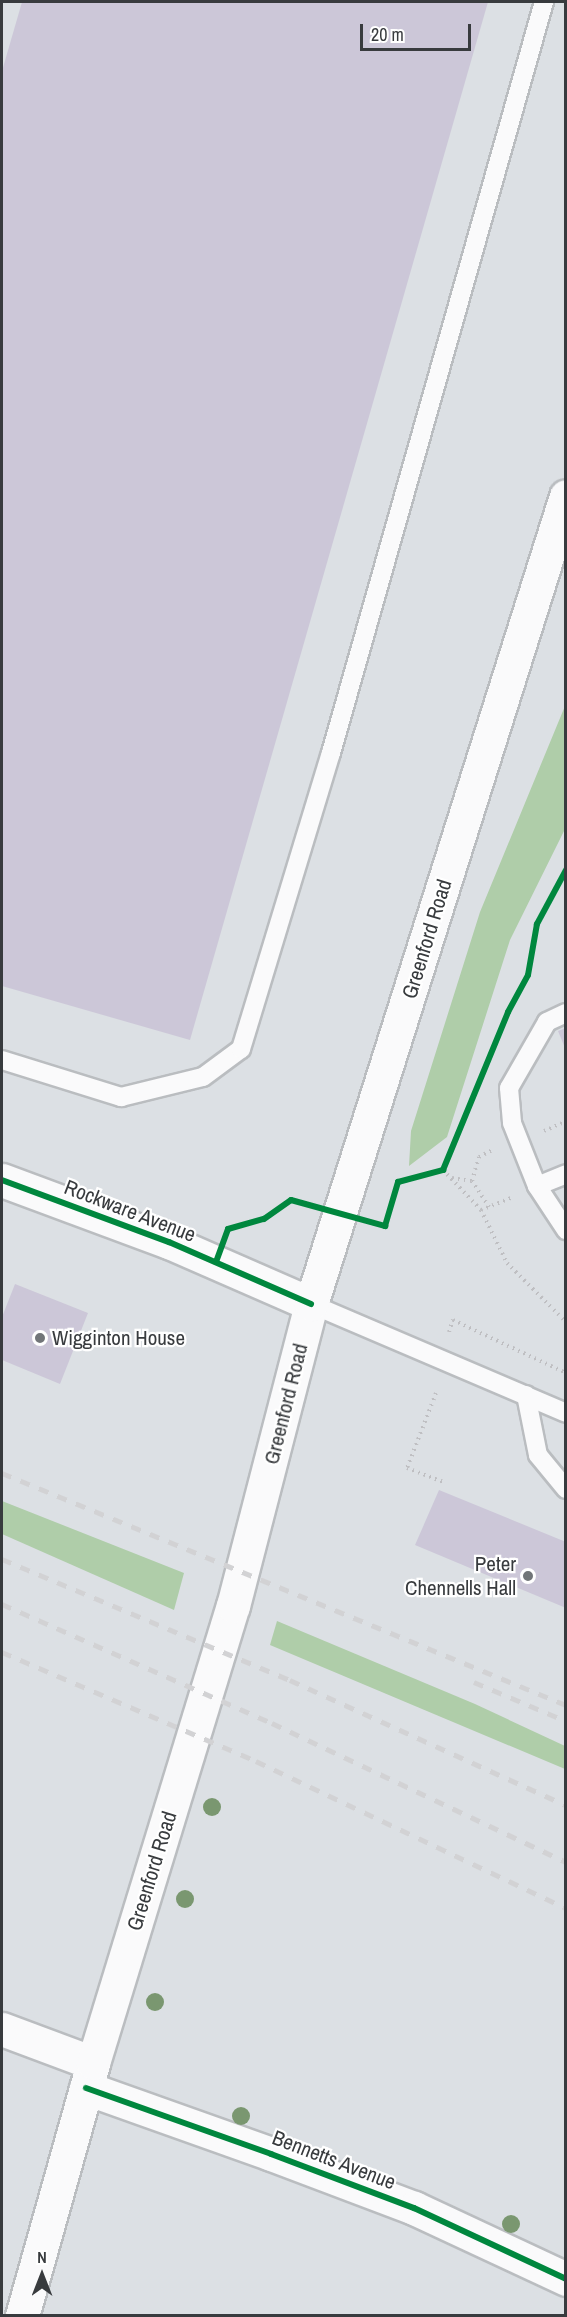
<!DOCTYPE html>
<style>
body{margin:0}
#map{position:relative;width:567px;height:2317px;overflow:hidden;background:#dce0e4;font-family:"Archivo Narrow",sans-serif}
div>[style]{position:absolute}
.green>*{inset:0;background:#afcda9}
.building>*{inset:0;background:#ccc7d8}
.path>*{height:4px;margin-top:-2px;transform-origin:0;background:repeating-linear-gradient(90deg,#bfbfc2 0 1.5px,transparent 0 6px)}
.roads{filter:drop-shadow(2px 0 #babdc0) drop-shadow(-2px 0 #babdc0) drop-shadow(0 2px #babdc0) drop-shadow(0 -2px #babdc0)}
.service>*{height:18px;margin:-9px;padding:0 9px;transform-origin:9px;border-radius:9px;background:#fafafb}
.minor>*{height:33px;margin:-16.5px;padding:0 16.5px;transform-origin:16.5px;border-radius:16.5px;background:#fafafb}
.tertiary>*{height:33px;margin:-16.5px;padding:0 16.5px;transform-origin:16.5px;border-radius:16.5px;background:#fafafb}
.primary>*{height:33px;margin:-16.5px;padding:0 16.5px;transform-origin:16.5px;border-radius:16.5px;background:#fafafb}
.rail>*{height:4.5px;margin-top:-2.25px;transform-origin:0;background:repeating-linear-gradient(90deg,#d2d2d4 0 10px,transparent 0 20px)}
.cycleway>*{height:6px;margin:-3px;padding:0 3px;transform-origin:3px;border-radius:3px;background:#00873e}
.trees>*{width:18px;height:18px;margin:-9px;border-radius:50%;background:#7a9770}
.dots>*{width:16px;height:16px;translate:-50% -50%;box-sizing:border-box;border:3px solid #fff;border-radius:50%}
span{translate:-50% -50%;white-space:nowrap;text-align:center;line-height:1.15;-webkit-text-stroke:4.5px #fff;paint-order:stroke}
.street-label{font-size:21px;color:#383b3e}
.poi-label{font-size:21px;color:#383b3e}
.left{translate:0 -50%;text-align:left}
.right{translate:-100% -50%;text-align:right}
.frame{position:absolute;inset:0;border:3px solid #383b3e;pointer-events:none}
.north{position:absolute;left:12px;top:2245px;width:60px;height:60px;-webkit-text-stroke:4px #fff;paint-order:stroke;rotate:0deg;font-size:16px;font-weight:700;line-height:24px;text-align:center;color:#383b3e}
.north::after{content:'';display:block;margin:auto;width:21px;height:27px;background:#383b3e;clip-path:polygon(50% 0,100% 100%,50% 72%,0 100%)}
.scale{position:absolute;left:360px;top:24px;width:111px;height:27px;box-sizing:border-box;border:3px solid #383b3e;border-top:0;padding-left:8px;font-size:18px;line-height:21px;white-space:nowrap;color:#383b3e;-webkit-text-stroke:4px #fff;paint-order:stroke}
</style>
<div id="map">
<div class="green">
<div style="clip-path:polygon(565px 706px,565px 829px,510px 940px,447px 1137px,409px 1166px,411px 1131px,480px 912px)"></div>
<div style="clip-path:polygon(2px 1501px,184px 1573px,174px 1610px,2px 1534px)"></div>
<div style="clip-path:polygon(277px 1621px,475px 1704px,565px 1746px,565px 1769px,270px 1645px)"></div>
</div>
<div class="building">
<div style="clip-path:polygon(22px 2px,488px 2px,190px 1040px,2px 986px,2px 71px)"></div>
<div style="clip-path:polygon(566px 1028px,566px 1048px,565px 1048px,558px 1031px)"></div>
<div style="clip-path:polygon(15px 1284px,88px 1313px,60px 1384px,2px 1360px,2px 1317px)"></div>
<div style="clip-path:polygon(439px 1490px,566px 1542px,566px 1608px,415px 1545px)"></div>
</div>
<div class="path">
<div style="left:544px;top:1131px;width:24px;rotate:-24deg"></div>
<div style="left:443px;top:1170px;width:55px;rotate:46.5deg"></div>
<div style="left:481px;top:1210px;width:35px;rotate:-22deg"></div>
<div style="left:452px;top:1178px;width:20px;rotate:9deg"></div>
<div style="left:489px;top:1207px;width:31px;rotate:-123deg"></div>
<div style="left:472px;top:1181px;width:25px;rotate:-74deg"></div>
<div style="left:479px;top:1157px;width:15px;rotate:-28deg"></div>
<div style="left:481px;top:1210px;width:59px;rotate:63.9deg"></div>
<div style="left:507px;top:1263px;width:83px;rotate:45deg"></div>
<div style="left:449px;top:1332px;width:13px;rotate:-72deg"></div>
<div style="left:453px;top:1320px;width:125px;rotate:25.1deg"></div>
<div style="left:436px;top:1393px;width:80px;rotate:111.1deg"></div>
<div style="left:407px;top:1468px;width:40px;rotate:21deg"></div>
</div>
<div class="roads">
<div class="service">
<div style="left:566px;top:1013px;width:21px;rotate:155deg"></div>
<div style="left:547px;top:1022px;width:76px;rotate:119.9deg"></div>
<div style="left:509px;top:1088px;width:35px;rotate:85deg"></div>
<div style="left:512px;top:1123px;width:68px;rotate:68.4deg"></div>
<div style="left:537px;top:1186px;width:53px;rotate:56.6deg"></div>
<div style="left:2px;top:1060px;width:125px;rotate:17.3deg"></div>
<div style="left:121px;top:1097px;width:84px;rotate:-13.7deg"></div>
<div style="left:203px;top:1077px;width:47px;rotate:-36.4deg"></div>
<div style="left:241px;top:1049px;width:309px;rotate:-73.1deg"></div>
<div style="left:331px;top:753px;width:781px;rotate:-74.17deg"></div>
<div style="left:537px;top:1186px;width:31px;rotate:-22deg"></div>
<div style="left:311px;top:1304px;width:277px;rotate:23.1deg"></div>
<div style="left:526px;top:1395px;width:61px;rotate:78.7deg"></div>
<div style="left:538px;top:1455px;width:44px;rotate:50.5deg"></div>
</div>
<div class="minor">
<div style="left:2px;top:2029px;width:97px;rotate:20.5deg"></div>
<div style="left:86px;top:2088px;width:196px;rotate:19.6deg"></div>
<div style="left:271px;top:2154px;width:153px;rotate:20.7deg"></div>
<div style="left:414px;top:2208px;width:168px;rotate:25deg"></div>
</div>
<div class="tertiary">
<div style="left:2px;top:1180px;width:178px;rotate:20.4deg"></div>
<div style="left:169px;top:1242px;width:155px;rotate:23.6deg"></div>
</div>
<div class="primary">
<div style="left:22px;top:2316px;width:263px;rotate:-74.3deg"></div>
<div style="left:93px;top:2063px;width:478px;rotate:-73deg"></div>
<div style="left:233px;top:1606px;width:312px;rotate:-75.5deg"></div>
<div style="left:311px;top:1304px;width:847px;rotate:-72.48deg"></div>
</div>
</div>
<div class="rail">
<div style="left:2px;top:1473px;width:610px;rotate:22.36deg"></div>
<div style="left:2px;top:1559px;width:312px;rotate:22.8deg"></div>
<div style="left:290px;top:1680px;width:303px;rotate:24.4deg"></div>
<div style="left:2px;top:1604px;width:295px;rotate:23.8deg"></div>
<div style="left:272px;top:1723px;width:325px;rotate:25.3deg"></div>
<div style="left:2px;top:1652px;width:276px;rotate:23.2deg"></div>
<div style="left:256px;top:1761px;width:343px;rotate:25.4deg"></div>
<div style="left:474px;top:1682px;width:100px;rotate:23deg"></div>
</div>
<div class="cycleway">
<div style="left:2px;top:1180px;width:178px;rotate:20.4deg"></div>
<div style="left:169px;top:1242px;width:155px;rotate:23.6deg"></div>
<div style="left:216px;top:1262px;width:35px;rotate:-70deg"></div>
<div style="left:228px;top:1229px;width:37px;rotate:-16deg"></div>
<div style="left:264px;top:1219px;width:33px;rotate:-35deg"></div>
<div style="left:291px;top:1200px;width:98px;rotate:15.5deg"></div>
<div style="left:385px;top:1226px;width:46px;rotate:-73.5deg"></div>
<div style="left:398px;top:1182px;width:47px;rotate:-14.9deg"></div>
<div style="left:443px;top:1170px;width:171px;rotate:-67.6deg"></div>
<div style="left:508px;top:1012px;width:42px;rotate:-61.6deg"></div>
<div style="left:528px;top:975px;width:52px;rotate:-80deg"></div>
<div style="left:537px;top:924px;width:61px;rotate:-61.8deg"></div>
<div style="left:86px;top:2088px;width:196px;rotate:19.6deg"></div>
<div style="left:271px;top:2154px;width:153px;rotate:20.7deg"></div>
<div style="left:414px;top:2208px;width:168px;rotate:25deg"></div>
</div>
<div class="trees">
<div style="left:212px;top:1807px"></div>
<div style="left:185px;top:1899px"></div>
<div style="left:155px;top:2002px"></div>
<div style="left:241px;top:2116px"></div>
<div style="left:511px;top:2224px"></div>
</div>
<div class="dots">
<div style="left:40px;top:1338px;background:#717578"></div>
<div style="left:528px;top:1576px;background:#717578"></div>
</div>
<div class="street-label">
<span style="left:427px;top:939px;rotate:-73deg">Greenford Road</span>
<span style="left:130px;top:1211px;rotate:21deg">Rockware Avenue</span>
<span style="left:286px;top:1404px;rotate:-76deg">Greenford Road</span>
<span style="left:152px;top:1871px;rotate:-73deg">Greenford Road</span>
<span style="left:334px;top:2160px;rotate:21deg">Bennetts Avenue</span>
</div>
<div class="poi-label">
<span class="left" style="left:52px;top:1338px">Wigginton House</span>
<span class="right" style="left:516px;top:1576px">Peter<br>Chennells Hall</span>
</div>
<div class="frame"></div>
<div class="north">N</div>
<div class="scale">20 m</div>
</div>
